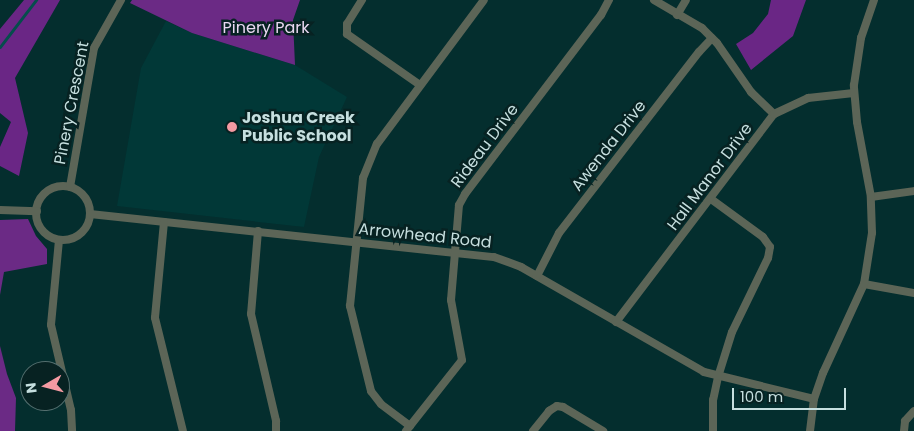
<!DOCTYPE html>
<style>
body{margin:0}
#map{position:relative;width:914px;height:431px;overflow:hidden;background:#042e2e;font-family:Poppins,sans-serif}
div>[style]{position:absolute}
.built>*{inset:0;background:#013837}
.green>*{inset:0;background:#6b2a85}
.forest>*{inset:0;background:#6a2685}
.stream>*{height:2.5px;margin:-1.25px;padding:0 1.25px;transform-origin:1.25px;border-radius:1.25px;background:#054d4c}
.minor>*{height:8px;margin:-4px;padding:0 4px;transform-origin:4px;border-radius:4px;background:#5c6557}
.minor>.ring{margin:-4px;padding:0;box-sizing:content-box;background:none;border:8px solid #5c6557;border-radius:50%}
.dots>*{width:14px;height:14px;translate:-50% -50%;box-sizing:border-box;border:2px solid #072222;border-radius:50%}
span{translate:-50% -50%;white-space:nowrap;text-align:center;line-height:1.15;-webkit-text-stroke:5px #072222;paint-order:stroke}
.park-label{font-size:16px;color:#e9d8f1}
.street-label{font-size:16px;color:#c6dfdf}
.poi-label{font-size:16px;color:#c6dfdf;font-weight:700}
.left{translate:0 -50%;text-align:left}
.north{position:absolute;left:20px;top:361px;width:50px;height:50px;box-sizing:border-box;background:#072222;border:1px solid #536e6e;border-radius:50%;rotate:262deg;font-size:14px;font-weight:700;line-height:20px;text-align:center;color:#c6dfdf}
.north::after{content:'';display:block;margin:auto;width:18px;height:22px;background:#f49aa2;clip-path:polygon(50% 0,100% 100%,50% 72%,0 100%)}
.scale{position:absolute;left:732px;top:388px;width:114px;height:22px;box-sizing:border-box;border:2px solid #c6dfdf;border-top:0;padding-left:6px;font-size:15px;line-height:18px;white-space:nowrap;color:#c6dfdf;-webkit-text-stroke:4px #072222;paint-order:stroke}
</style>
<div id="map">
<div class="built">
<div style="clip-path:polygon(166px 21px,192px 33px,295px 65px,347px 97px,319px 157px,304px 227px,117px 206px,141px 68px)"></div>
</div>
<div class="green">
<div style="clip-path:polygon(132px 0,300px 0,293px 20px,295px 65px,192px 33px,130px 3px)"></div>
<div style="clip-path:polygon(28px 219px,36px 236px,47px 249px,47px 264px,4px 272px,0 295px,0 220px)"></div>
<div style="clip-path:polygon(0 346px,7px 374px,16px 398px,15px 431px,0 431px)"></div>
</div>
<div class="forest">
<div style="clip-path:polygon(24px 0,60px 0,15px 78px,28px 133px,19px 176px,0 166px,0 147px,11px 122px,0 113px,0 29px)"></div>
<div style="clip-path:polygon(771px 0,806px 0,793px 36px,751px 70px,736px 44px,753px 33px,768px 14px)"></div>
</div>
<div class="stream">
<div style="left:0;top:47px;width:59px;rotate:-52.5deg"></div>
</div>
<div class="minor">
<div style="left:362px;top:0;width:28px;rotate:122deg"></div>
<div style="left:347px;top:24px;width:10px;rotate:90deg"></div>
<div style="left:347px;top:34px;width:89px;rotate:34.9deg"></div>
<div style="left:654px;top:0;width:56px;rotate:30.3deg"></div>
<div style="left:702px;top:28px;width:21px;rotate:45deg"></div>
<div style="left:717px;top:43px;width:60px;rotate:55.2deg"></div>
<div style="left:751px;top:92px;width:32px;rotate:44deg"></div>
<div style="left:677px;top:15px;width:17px;rotate:-59deg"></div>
<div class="ring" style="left:36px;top:186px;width:46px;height:46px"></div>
<div style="left:70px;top:187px;width:141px;rotate:-80.2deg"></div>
<div style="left:94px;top:48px;width:55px;rotate:-60.6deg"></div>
<div style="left:871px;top:197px;width:43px;rotate:-7.9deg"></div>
<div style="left:711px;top:199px;width:64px;rotate:36.2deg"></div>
<div style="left:763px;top:237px;width:12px;rotate:55deg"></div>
<div style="left:770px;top:247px;width:11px;rotate:100deg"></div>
<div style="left:768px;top:258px;width:82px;rotate:115.9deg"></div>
<div style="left:732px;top:332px;width:47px;rotate:107.3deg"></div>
<div style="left:718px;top:377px;width:24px;rotate:102deg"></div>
<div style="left:713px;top:400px;width:31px;rotate:90deg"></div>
<div style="left:0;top:210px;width:37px;rotate:2deg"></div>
<div style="left:90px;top:214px;width:406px;rotate:6.1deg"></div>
<div style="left:494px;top:257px;width:29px;rotate:20deg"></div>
<div style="left:521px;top:267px;width:211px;rotate:29.8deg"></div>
<div style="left:704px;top:372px;width:113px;rotate:13.8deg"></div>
<div style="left:164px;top:222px;width:96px;rotate:95.4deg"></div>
<div style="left:155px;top:318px;width:116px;rotate:76.1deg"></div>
<div style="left:258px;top:231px;width:83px;rotate:94.8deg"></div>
<div style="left:251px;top:314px;width:110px;rotate:76.8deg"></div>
<div style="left:276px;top:421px;width:10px;rotate:90deg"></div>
<div style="left:59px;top:240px;width:85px;rotate:95.4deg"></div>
<div style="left:51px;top:325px;width:87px;rotate:76.8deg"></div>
<div style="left:71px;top:410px;width:21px;rotate:87deg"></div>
<div style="left:537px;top:276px;width:48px;rotate:-62.9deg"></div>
<div style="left:559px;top:233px;width:229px;rotate:-52.3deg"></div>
<div style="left:699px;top:52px;width:19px;rotate:-47deg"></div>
<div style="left:864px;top:284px;width:51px;rotate:10.2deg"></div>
<div style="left:616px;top:322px;width:261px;rotate:-52.8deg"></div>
<div style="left:774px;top:114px;width:38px;rotate:-25deg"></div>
<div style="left:808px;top:98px;width:46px;rotate:-6.2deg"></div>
<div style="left:410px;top:426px;width:36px;rotate:-143deg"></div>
<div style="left:381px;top:404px;width:16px;rotate:-128deg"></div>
<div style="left:371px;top:391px;width:88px;rotate:-103.9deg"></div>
<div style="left:350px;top:306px;width:129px;rotate:-84.2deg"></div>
<div style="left:363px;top:178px;width:37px;rotate:-68deg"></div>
<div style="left:377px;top:144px;width:179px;rotate:-53.4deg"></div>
<div style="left:406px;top:431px;width:90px;rotate:-51.7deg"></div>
<div style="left:462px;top:360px;width:61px;rotate:-100.4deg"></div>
<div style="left:451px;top:300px;width:95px;rotate:-85.2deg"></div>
<div style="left:459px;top:205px;width:13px;rotate:-61deg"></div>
<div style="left:465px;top:194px;width:225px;rotate:-52.8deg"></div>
<div style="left:601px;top:15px;width:17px;rotate:-62deg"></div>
<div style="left:533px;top:431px;width:26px;rotate:-51deg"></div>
<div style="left:549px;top:411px;width:9px;rotate:-32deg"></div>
<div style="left:557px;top:406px;width:6px;rotate:9deg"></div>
<div style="left:563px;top:407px;width:47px;rotate:31deg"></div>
<div style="left:810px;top:431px;width:32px;rotate:-83deg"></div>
<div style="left:814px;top:399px;width:28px;rotate:-71deg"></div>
<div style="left:823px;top:373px;width:98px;rotate:-65.3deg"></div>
<div style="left:864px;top:284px;width:52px;rotate:-81.1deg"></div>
<div style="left:872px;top:233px;width:36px;rotate:-92deg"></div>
<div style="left:871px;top:197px;width:76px;rotate:-100.6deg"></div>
<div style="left:857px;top:122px;width:37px;rotate:-95deg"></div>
<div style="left:854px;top:85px;width:48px;rotate:-81.5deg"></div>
<div style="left:861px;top:38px;width:40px;rotate:-71.1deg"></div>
<div style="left:904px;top:431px;width:10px;rotate:-84deg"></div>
<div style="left:905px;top:421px;width:13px;rotate:-48deg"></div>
</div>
<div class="dots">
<div style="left:232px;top:127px;background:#f49aa2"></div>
</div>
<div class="park-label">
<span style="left:266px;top:28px">Pinery Park</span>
</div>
<div class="street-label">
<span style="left:72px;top:103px;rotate:-79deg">Pinery Crescent</span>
<span style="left:485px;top:146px;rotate:-53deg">Rideau Drive</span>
<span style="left:609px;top:146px;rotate:-52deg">Awenda Drive</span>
<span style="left:710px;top:177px;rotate:-53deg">Hall Manor Drive</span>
<span style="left:425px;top:236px;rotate:6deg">Arrowhead Road</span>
</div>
<div class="poi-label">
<span class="left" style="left:242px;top:127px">Joshua Creek<br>Public School</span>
</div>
<div class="north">N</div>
<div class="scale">100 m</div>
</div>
